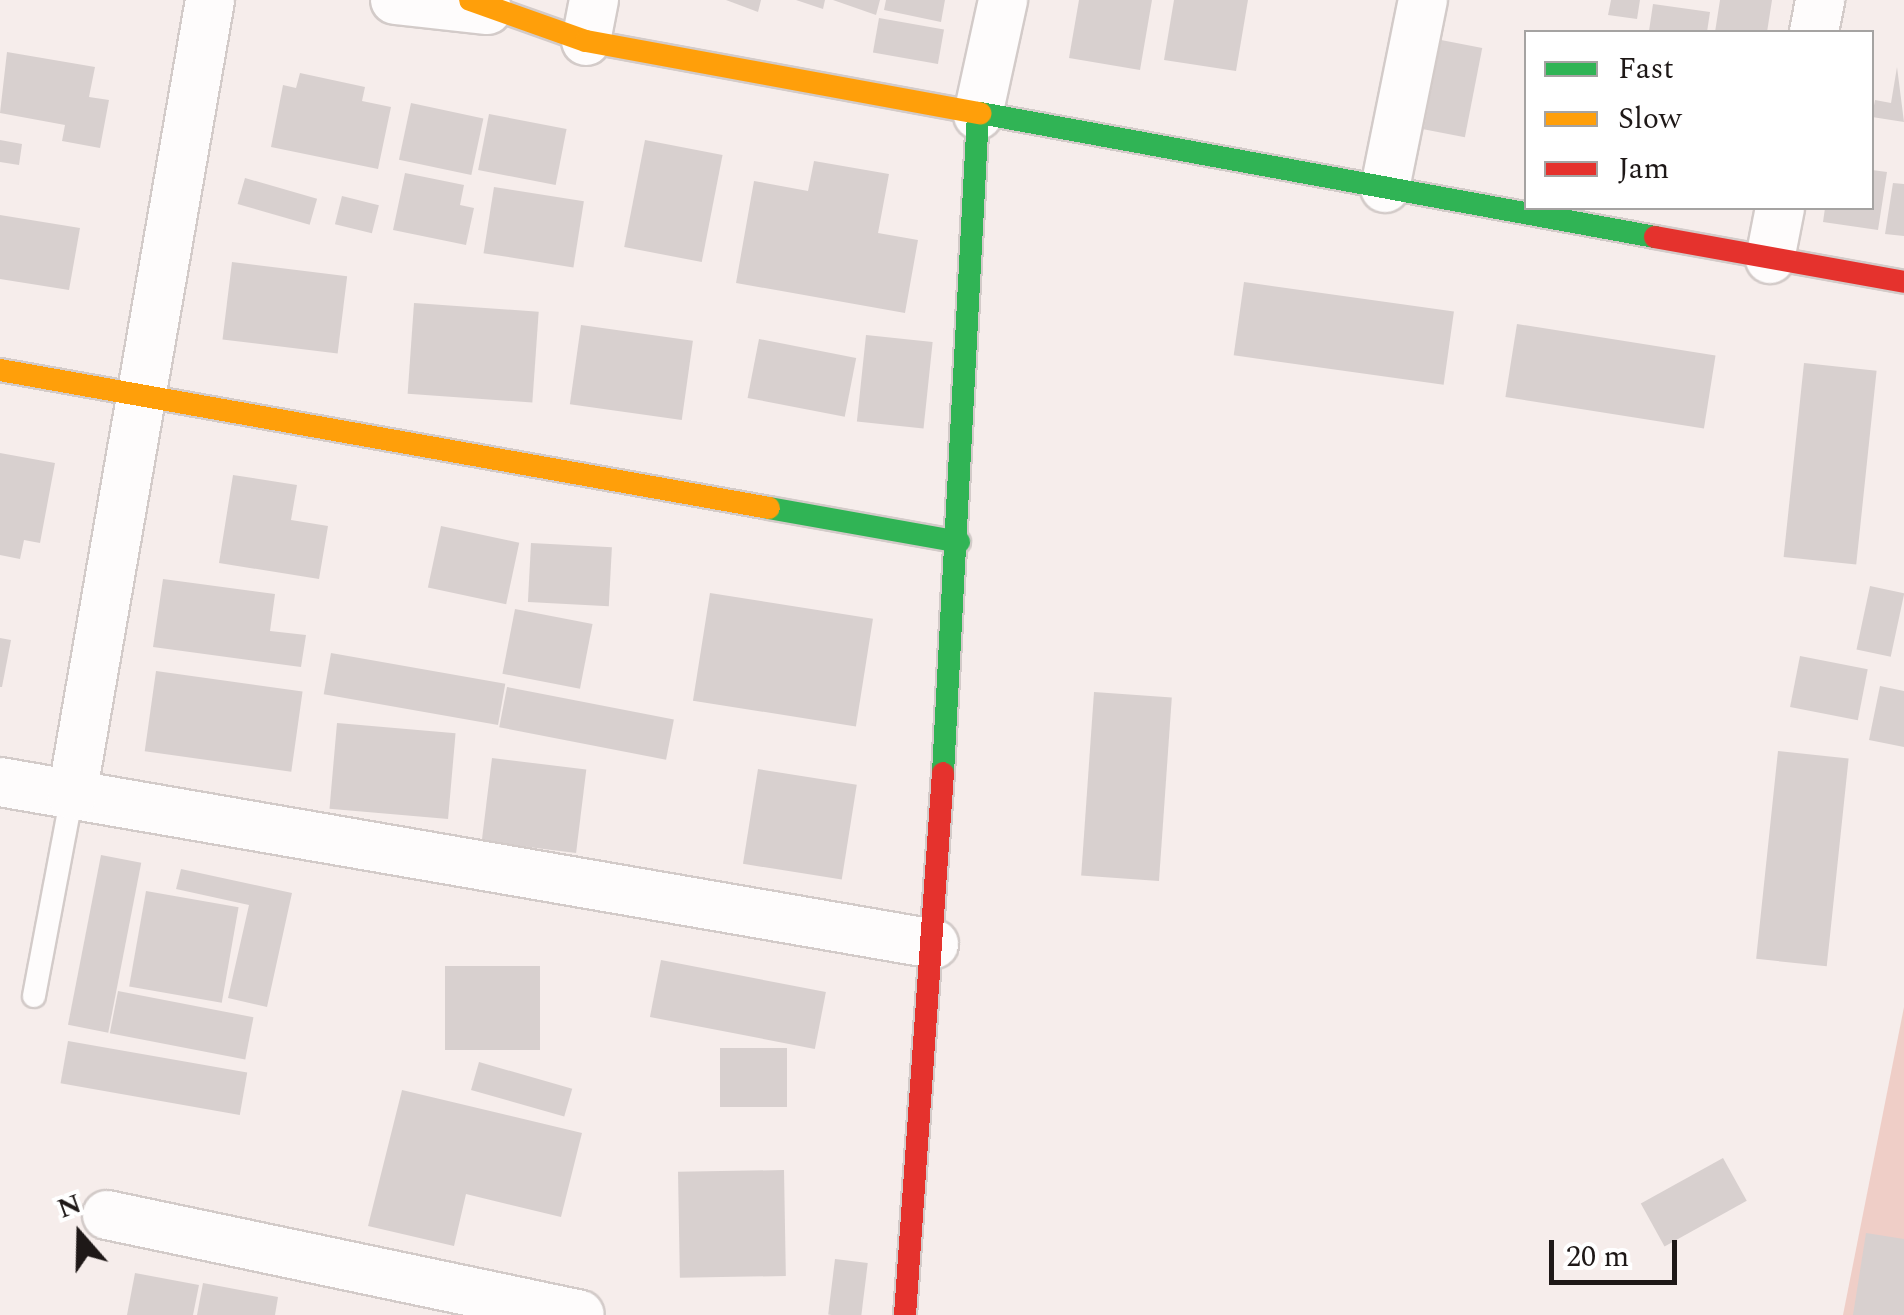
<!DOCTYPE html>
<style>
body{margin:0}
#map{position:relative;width:1904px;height:1315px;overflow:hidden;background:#f6edeb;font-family:Spectral,serif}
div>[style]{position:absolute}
.green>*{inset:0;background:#efcec7}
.building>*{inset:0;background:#d8d0cf;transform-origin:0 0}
.roads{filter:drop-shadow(2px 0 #d3cbc9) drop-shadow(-2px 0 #d3cbc9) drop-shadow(0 2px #d3cbc9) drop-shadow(0 -2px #d3cbc9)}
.lane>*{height:22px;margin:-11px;padding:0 11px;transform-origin:11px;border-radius:11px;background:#fefcfc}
.street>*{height:48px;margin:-24px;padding:0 24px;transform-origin:24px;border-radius:24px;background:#fefcfc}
.fast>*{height:22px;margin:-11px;padding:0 11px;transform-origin:11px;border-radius:11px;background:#30b455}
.slow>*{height:22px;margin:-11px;padding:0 11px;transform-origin:11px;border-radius:11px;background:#ff9f0a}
.jam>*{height:22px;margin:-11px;padding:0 11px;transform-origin:11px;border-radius:11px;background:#e5322d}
span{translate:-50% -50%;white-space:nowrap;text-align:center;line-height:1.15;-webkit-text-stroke:10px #fff;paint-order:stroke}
.legend{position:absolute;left:1524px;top:30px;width:350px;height:180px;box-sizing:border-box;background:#fff;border:2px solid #a5a3a2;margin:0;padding:12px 18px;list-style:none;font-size:30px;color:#1e1817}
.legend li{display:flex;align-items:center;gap:20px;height:50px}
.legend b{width:50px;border:2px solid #a5a3a2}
.north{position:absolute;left:30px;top:1185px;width:100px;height:100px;-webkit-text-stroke:8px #fff;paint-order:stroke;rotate:340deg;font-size:28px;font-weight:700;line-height:40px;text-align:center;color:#1e1817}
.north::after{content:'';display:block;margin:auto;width:35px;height:45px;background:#1e1817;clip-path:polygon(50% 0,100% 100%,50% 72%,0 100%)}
.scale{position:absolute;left:1549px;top:1240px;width:128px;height:45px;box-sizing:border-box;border:5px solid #1e1817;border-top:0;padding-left:12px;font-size:30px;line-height:35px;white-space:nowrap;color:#1e1817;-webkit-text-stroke:8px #fff;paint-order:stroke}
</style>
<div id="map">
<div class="green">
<div style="clip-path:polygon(1904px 1007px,1904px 1315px,1843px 1315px)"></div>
</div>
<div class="building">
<div style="clip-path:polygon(726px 0,761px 0,758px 12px)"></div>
<div style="clip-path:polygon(796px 0,825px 0,823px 9px)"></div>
<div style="clip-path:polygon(833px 0,880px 0,876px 15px)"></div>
<div style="clip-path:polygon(886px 0,945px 0,941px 22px,884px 10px)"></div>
<div style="clip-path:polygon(1079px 0,1152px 0,1140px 70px,1069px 58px)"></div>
<div style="clip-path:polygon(1174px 0,1248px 0,1236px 71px,1164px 60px)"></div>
<div style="clip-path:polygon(1611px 0,1640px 0,1637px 19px,1608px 15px)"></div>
<div style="clip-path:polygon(1720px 0,1772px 0,1767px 32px,1715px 32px)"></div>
<div style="clip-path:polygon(1653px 4px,1710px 12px,1707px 32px,1649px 31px)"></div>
<div style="left:879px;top:18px;width:66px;height:35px;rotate:10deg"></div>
<div style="left:1441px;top:40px;width:42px;height:91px;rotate:11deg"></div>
<div style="clip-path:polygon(7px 52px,95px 67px,89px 97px,109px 100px,100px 148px,62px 141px,65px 125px,0 113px)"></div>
<div style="clip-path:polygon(1897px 67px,1904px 122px,1872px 117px,1875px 100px,1891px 103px)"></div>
<div style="clip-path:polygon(300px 73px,365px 87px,362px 101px,391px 107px,378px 169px,271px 147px,283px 85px,296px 88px)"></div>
<div style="left:411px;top:103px;width:74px;height:58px;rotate:12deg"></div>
<div style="left:489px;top:114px;width:79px;height:57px;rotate:11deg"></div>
<div style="clip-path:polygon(0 140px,22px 144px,19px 165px,0 162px)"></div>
<div style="left:645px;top:140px;width:79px;height:109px;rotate:11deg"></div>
<div style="clip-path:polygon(814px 161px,889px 174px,878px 233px,918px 240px,905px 313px,736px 283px,754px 181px,808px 191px)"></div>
<div style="clip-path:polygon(1872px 170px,1887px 172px,1878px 230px,1823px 222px,1825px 208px,1872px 208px)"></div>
<div style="clip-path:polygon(405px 173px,464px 185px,460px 205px,474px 208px,466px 245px,393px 230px)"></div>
<div style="left:245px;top:178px;width:75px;height:27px;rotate:16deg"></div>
<div style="clip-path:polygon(1893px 183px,1904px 184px,1904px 236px,1885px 234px)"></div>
<div style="left:494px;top:187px;width:91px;height:67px;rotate:9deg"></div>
<div style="left:342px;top:196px;width:38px;height:29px;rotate:14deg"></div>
<div style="clip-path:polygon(0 215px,80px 228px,69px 290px,0 279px)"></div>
<div style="left:232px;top:262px;width:116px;height:78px;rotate:7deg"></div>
<div style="left:1244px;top:282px;width:212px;height:74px;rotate:8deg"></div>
<div style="left:414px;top:303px;width:125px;height:91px;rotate:4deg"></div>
<div style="left:1517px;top:324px;width:201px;height:74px;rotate:9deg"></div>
<div style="left:581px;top:325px;width:113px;height:80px;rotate:8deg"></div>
<div style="left:866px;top:335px;width:67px;height:87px;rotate:6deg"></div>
<div style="left:759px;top:339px;width:99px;height:60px;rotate:11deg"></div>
<div style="left:1804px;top:363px;width:73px;height:195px;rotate:6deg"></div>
<div style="clip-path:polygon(0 453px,55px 463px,40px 543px,24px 540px,20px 559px,0 555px)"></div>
<div style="clip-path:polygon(233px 475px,297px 485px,291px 520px,328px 526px,319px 579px,219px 563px)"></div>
<div style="left:441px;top:526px;width:80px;height:63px;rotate:12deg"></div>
<div style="left:531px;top:543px;width:81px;height:59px;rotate:3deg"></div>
<div style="clip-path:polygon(163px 579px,275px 594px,270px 631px,306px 635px,301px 667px,153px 647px)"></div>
<div style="left:1870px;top:586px;width:35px;height:65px;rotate:12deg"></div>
<div style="left:710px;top:593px;width:165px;height:109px;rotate:9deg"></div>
<div style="left:515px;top:609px;width:79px;height:66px;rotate:11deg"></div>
<div style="clip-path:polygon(0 638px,11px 640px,2px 687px,0 687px)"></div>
<div style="left:331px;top:653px;width:177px;height:42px;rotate:10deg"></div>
<div style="left:1800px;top:656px;width:69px;height:52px;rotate:11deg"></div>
<div style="left:156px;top:671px;width:148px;height:81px;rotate:8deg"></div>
<div style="clip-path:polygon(1880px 686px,1904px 691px,1904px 747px,1869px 740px)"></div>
<div style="left:507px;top:687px;width:170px;height:41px;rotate:11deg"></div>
<div style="left:1094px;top:692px;width:78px;height:184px;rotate:4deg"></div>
<div style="left:337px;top:723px;width:119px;height:86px;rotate:5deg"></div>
<div style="left:1778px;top:751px;width:71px;height:209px;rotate:6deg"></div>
<div style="left:492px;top:758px;width:95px;height:84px;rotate:7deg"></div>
<div style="left:758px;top:769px;width:100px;height:96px;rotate:9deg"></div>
<div style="left:101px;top:855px;width:41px;height:173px;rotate:11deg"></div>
<div style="clip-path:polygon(181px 869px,292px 893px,267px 1007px,228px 998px,249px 905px,176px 889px)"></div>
<div style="left:146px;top:891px;width:94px;height:97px;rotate:10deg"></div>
<div style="left:661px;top:960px;width:168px;height:58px;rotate:11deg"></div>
<div style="left:445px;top:966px;width:95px;height:84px"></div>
<div style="left:118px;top:991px;width:138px;height:43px;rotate:11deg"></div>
<div style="left:68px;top:1041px;width:182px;height:43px;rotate:10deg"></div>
<div style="left:720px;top:1048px;width:67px;height:59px"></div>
<div style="left:479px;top:1062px;width:97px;height:29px;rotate:16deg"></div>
<div style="clip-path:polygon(402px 1090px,582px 1133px,561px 1217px,466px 1194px,454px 1246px,368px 1226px)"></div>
<div style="left:1723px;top:1158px;width:49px;height:94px;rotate:61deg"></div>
<div style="left:784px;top:1170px;width:106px;height:106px;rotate:89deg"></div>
<div style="clip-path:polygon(1866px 1233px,1904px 1239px,1904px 1315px,1853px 1315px)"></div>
<div style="left:835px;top:1259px;width:33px;height:56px;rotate:7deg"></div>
<div style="clip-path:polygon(135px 1273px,199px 1285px,193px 1315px,127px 1315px)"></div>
<div style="clip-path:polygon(203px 1283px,278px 1297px,275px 1315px,197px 1315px)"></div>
</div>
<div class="roads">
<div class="lane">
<div style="left:34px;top:996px;width:205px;rotate:-79.3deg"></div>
</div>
<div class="street">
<div style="left:395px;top:0;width:93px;rotate:6.2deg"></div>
<div style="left:1814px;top:32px;width:33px;rotate:-79deg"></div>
<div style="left:586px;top:41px;width:42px;rotate:-79deg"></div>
<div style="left:978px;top:115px;width:118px;rotate:-77.7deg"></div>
<div style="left:1385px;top:188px;width:192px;rotate:-78.6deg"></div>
<div style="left:1770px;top:259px;width:52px;rotate:-78.9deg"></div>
<div style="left:0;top:782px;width:948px;rotate:9.84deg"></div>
<div style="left:72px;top:795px;width:807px;rotate:-80.15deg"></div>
<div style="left:107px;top:1215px;width:483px;rotate:11.9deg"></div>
</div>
<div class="fast">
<div style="left:980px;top:113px;width:686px;rotate:10.41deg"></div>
<div style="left:769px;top:508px;width:193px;rotate:10.1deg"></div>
<div style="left:943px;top:773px;width:659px;rotate:-86.96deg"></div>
</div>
<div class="slow">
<div style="left:470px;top:0;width:123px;rotate:19.5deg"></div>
<div style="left:586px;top:41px;width:401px;rotate:10.4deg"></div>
<div style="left:0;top:370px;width:781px;rotate:10.17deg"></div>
</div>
<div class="jam">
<div style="left:1655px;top:237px;width:253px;rotate:10.2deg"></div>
<div style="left:905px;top:1315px;width:543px;rotate:-85.99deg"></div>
</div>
</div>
<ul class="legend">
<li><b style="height:12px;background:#30b455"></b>Fast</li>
<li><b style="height:12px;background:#ff9f0a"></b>Slow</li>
<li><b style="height:12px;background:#e5322d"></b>Jam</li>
</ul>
<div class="north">N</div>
<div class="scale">20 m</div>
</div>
